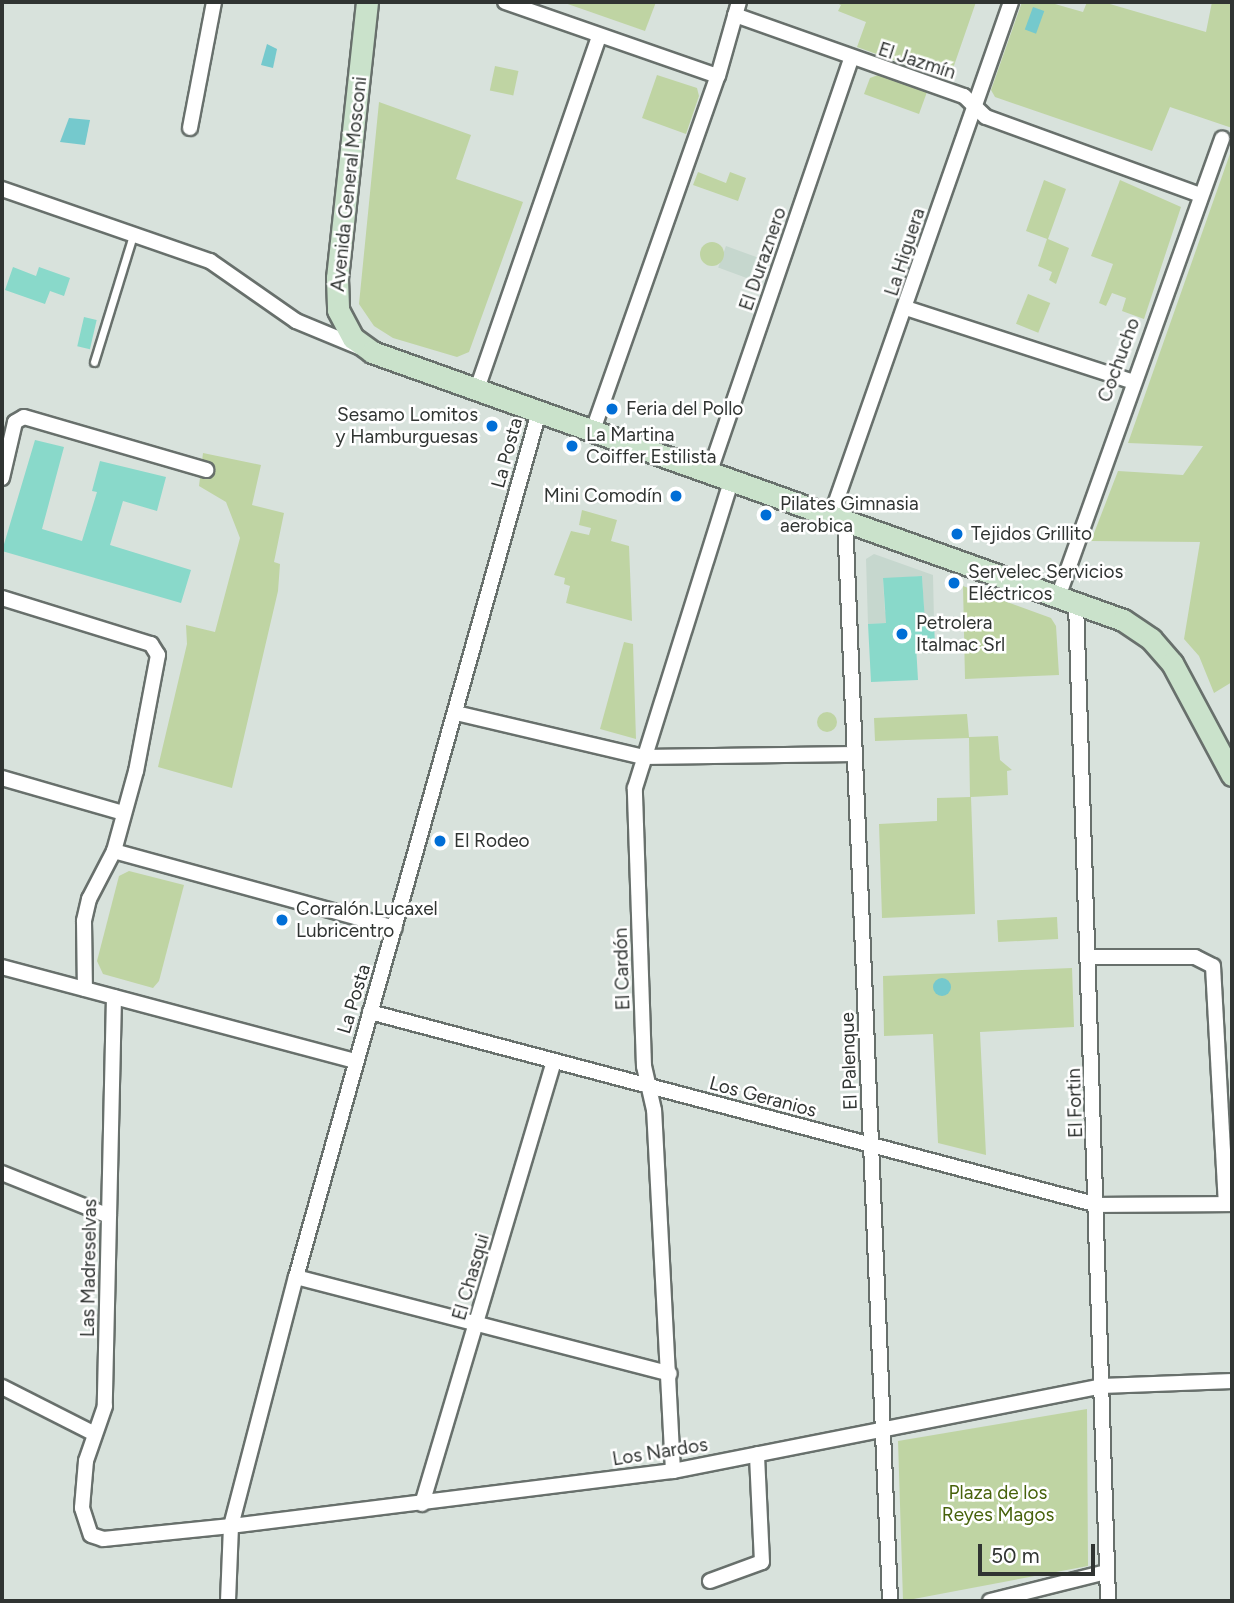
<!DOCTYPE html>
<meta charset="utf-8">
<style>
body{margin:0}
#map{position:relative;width:1234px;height:1603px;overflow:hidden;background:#d8e2dc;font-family:Figtree,sans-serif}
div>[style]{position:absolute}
.built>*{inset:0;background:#c6d7ce;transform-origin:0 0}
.green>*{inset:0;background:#bfd4a3;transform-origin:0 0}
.round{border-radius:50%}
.water>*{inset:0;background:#75c9cd;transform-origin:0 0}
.building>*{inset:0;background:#89d9ca;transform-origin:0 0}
.roads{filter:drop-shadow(2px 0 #68706c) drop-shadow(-2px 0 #68706c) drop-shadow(0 2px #68706c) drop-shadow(0 -2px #68706c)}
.service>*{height:7px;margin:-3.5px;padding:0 3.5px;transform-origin:3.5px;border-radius:3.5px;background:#fff}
.minor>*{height:14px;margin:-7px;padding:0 7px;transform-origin:7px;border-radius:7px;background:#fff}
.secondary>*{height:21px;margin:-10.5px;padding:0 10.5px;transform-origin:10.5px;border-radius:10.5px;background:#cae2cb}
.dots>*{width:19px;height:19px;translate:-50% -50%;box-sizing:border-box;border:4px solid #fff;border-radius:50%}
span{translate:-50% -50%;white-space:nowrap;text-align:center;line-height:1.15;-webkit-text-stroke:5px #fff;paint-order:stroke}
.street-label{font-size:19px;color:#303432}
.poi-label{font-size:19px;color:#303432}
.left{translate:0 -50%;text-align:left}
.right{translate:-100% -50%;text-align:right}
.park-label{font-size:19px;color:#47620b}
.frame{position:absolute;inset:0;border:4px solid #303432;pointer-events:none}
.scale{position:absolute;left:978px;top:1544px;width:117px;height:32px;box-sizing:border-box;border:4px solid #303432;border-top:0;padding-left:9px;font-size:21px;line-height:24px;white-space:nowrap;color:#303432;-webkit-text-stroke:5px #fff;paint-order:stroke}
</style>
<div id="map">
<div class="built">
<div style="left:726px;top:246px;width:44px;height:23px;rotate:20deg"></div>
<div style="clip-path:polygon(874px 554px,933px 575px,934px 622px,914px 622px,924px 610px,922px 576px,883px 579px,885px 612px,896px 613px,896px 623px,868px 624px,866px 559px)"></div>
</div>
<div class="green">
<div style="clip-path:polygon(562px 2px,656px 2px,645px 31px)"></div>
<div style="clip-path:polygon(834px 2px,976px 2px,949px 80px,857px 47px,866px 22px,838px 11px,841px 5px)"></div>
<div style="clip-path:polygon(1022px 2px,1048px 2px,1083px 12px,1087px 2px,1103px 2px,1206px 32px,1212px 2px,1232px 2px,1232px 128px,1170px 107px,1152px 151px,995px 97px,991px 90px)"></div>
<div style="left:495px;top:66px;width:24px;height:25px;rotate:12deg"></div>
<div style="clip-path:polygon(657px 75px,697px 88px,699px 96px,686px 134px,642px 118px)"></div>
<div style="clip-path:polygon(878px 75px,927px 92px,919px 114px,864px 94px,870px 78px)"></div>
<div style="clip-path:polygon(379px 102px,471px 135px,456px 179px,523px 202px,469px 352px,457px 357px,393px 338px,374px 326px,359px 304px)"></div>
<div style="clip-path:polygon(1232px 148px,1232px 682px,1214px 693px,1199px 656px,1184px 639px,1200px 542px,1091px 541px,1118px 471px,1183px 475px,1203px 446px,1128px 443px)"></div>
<div style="clip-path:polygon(698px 172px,726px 183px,730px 172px,746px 178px,738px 201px,693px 185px)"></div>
<div style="clip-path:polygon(1044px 180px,1066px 189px,1048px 239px,1069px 248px,1056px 284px,1049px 280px,1052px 272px,1038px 266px,1047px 239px,1026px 231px)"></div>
<div style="clip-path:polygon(1120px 180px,1181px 207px,1144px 319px,1122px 311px,1126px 298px,1112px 293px,1106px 306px,1099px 303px,1113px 264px,1091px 256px)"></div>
<div class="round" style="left:700px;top:242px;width:24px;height:24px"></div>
<div style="left:1028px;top:294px;width:24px;height:32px;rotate:22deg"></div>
<div style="clip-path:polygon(203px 453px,261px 465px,252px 505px,284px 513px,274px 562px,280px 564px,278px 591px,232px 788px,158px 767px,187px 644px,186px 625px,215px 632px,240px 538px,226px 502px,199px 486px)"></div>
<div style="clip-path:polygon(582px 510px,617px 520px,611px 541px,629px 546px,632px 621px,566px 603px,570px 586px,564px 584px,565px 578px,554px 575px,571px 531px,589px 535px,591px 528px,579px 525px)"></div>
<div style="clip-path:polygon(963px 586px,1051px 618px,1056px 626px,1059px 675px,965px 679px)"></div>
<div style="clip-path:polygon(624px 642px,633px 644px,636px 739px,600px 729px)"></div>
<div class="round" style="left:817px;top:712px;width:20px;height:20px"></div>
<div style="clip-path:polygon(967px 714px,969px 737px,998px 736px,1000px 760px,1012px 770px,1007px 771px,1008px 795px,971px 797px,975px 914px,882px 918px,879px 824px,937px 821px,937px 798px,970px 797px,969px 738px,875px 741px,874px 718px)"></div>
<div style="clip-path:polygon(129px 871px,184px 885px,159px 981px,153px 988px,103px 974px,97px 961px,119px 876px)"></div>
<div style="left:1057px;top:917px;width:22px;height:60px;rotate:87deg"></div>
<div style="clip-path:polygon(1072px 968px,1074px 1027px,980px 1032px,986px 1155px,938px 1143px,933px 1034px,884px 1036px,883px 976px)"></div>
<div style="clip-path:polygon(1087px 1409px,1088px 1566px,903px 1601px,898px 1441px)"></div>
</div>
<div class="water">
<div style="left:1033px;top:7px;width:12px;height:24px;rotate:20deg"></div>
<div style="clip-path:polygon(267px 44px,277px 49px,273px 68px,261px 65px)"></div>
<div style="clip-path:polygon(69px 118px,90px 120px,85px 145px,60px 142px)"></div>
<div class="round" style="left:933px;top:978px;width:18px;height:18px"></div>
</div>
<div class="building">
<div style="clip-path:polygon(13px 267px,36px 276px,39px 267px,70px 278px,64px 296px,50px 291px,45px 304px,5px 290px)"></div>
<div style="left:84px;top:317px;width:13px;height:30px;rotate:13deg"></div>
<div style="clip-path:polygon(35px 440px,64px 447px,42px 529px,82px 541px,97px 492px,92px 491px,100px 461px,166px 477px,157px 511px,123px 501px,110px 545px,191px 570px,181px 603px,2px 551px)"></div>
<div style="clip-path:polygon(922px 576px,925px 622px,934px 622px,935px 645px,916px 645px,918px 680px,871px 682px,868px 624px,886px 623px,883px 578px)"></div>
</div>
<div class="roads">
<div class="service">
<div style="left:94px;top:362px;width:133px;rotate:-72.9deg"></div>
</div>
<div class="minor">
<div style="left:505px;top:2px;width:225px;rotate:19.2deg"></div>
<div style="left:735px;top:15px;width:243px;rotate:19.5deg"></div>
<div style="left:964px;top:96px;width:30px;rotate:44deg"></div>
<div style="left:986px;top:117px;width:228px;rotate:20deg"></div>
<div style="left:190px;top:128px;width:128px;rotate:-79.2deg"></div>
<div style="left:2px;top:189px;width:220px;rotate:19.1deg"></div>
<div style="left:210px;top:261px;width:105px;rotate:34.9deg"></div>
<div style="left:296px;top:321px;width:68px;rotate:22.4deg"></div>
<div style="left:906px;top:308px;width:237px;rotate:18deg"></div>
<div style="left:477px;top:389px;width:373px;rotate:-70.9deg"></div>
<div style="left:593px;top:430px;width:375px;rotate:-70.6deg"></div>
<div style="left:718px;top:76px;width:77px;rotate:-74.2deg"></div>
<div style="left:710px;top:471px;width:435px;rotate:-71.1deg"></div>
<div style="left:2px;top:478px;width:57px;rotate:-76.9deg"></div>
<div style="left:15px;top:422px;width:10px;rotate:-29deg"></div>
<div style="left:24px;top:417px;width:190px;rotate:16.2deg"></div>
<div style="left:832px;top:513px;width:541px;rotate:-70.69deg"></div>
<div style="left:845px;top:518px;width:1084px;rotate:87.62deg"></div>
<div style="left:1058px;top:597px;width:487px;rotate:-70.3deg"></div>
<div style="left:2px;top:598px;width:156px;rotate:17.2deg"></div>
<div style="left:151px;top:644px;width:13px;rotate:58deg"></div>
<div style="left:158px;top:655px;width:118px;rotate:100.7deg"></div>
<div style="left:136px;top:771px;width:83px;rotate:105.4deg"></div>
<div style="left:114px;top:851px;width:54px;rotate:117.5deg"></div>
<div style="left:89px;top:899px;width:23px;rotate:103deg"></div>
<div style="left:84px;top:921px;width:68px;rotate:89.2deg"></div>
<div style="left:1076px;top:603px;width:999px;rotate:88.16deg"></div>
<div style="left:456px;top:713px;width:192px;rotate:13.2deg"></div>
<div style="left:643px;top:757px;width:212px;rotate:-0.8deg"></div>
<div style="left:2px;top:778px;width:126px;rotate:16.1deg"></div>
<div style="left:114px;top:851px;width:291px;rotate:15.3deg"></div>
<div style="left:1089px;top:957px;width:106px"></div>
<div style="left:1195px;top:957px;width:20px;rotate:27deg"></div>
<div style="left:1213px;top:966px;width:238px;rotate:86.9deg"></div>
<div style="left:2px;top:967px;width:366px;rotate:14.9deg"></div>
<div style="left:114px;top:997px;width:409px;rotate:91.3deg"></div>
<div style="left:105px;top:1406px;width:58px;rotate:109.1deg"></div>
<div style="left:86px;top:1461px;width:47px;rotate:94.9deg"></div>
<div style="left:82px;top:1508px;width:28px;rotate:72deg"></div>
<div style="left:91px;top:1535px;width:13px;rotate:18deg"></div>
<div style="left:103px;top:1539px;width:129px;rotate:-5.8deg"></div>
<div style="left:231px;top:1526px;width:445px;rotate:-7.1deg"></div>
<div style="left:673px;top:1471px;width:437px;rotate:-11.2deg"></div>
<div style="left:1102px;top:1386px;width:130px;rotate:-2.2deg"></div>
<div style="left:370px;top:1012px;width:753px;rotate:14.85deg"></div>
<div style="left:1098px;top:1205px;width:134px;rotate:-0.4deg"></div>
<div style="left:2px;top:1173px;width:115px;rotate:21.9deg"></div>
<div style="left:296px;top:1277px;width:386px;rotate:14.5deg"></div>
<div style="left:2px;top:1387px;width:102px;rotate:26.8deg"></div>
<div style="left:673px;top:1471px;width:361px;rotate:-93deg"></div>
<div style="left:654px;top:1110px;width:45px;rotate:-102.8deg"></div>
<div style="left:644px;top:1066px;width:278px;rotate:-91.9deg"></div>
<div style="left:635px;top:788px;width:324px;rotate:-72.6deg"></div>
<div style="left:422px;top:1504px;width:462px;rotate:-73.4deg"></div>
<div style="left:710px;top:1581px;width:55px;rotate:-20.1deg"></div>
<div style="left:762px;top:1562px;width:108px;rotate:-92.7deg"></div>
<div style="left:228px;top:1601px;width:75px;rotate:-87.7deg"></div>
<div style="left:231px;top:1526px;width:257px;rotate:-75.4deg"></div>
<div style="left:296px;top:1277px;width:898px;rotate:-74.31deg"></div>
<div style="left:990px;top:1601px;width:120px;rotate:-14deg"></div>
</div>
<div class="secondary">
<div style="left:367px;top:2px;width:278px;rotate:96.2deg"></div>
<div style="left:337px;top:278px;width:32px;rotate:88deg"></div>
<div style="left:338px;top:310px;width:32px;rotate:62deg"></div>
<div style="left:353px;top:338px;width:24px;rotate:36deg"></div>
<div style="left:372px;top:352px;width:797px;rotate:19.64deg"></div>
<div style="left:1123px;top:620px;width:34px;rotate:34deg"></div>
<div style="left:1151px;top:639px;width:32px;rotate:49deg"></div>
<div style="left:1172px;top:663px;width:127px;rotate:61.8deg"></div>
</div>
</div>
<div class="dots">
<div style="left:612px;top:409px;background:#006ed6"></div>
<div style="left:492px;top:426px;background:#006ed6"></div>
<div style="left:572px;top:446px;background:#006ed6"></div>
<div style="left:676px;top:496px;background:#006ed6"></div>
<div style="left:766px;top:515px;background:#006ed6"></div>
<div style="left:957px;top:534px;background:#006ed6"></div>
<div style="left:954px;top:583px;background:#006ed6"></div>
<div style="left:902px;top:634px;background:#006ed6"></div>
<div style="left:440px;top:841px;background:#006ed6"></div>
<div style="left:282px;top:920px;background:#006ed6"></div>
</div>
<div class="street-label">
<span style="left:917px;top:61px;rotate:18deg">El Jazmín</span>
<span style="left:349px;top:184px;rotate:-84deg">Avenida General Mosconi</span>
<span style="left:905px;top:252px;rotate:-72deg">La Higuera</span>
<span style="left:763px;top:259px;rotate:-71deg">El Duraznero</span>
<span style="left:1119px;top:360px;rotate:-70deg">Cochucho</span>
<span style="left:507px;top:453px;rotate:-75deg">La Posta</span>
<span style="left:622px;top:969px;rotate:-92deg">El Cardón</span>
<span style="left:354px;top:999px;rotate:-73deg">La Posta</span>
<span style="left:849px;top:1061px;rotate:-92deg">El Palenque</span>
<span style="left:763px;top:1097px;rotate:15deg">Los Geranios</span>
<span style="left:1075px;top:1103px;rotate:-92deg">El Fortin</span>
<span style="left:89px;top:1268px;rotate:-89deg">Las Madreselvas</span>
<span style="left:471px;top:1277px;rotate:-74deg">El Chasqui</span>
<span style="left:660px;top:1452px;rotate:-9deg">Los Nardos</span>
</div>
<div class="poi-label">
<span class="left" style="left:626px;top:409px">Feria del Pollo</span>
<span class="right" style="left:478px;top:426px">Sesamo Lomitos<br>y Hamburguesas</span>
<span class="left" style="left:586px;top:446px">La Martina<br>Coiffer Estilista</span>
<span class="right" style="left:662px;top:496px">Mini Comodín</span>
<span class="left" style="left:780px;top:515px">Pilates Gimnasia<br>aerobica</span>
<span class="left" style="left:971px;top:534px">Tejidos Grillito</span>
<span class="left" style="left:968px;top:583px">Servelec Servicios<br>Eléctricos</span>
<span class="left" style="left:916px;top:634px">Petrolera<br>Italmac Srl</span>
<span class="left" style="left:454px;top:841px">El Rodeo</span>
<span class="left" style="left:296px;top:920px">Corralón Lucaxel<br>Lubricentro</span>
</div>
<div class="park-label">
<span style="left:998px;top:1504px">Plaza de los<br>Reyes Magos</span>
</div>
<div class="frame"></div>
<div class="scale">50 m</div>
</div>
